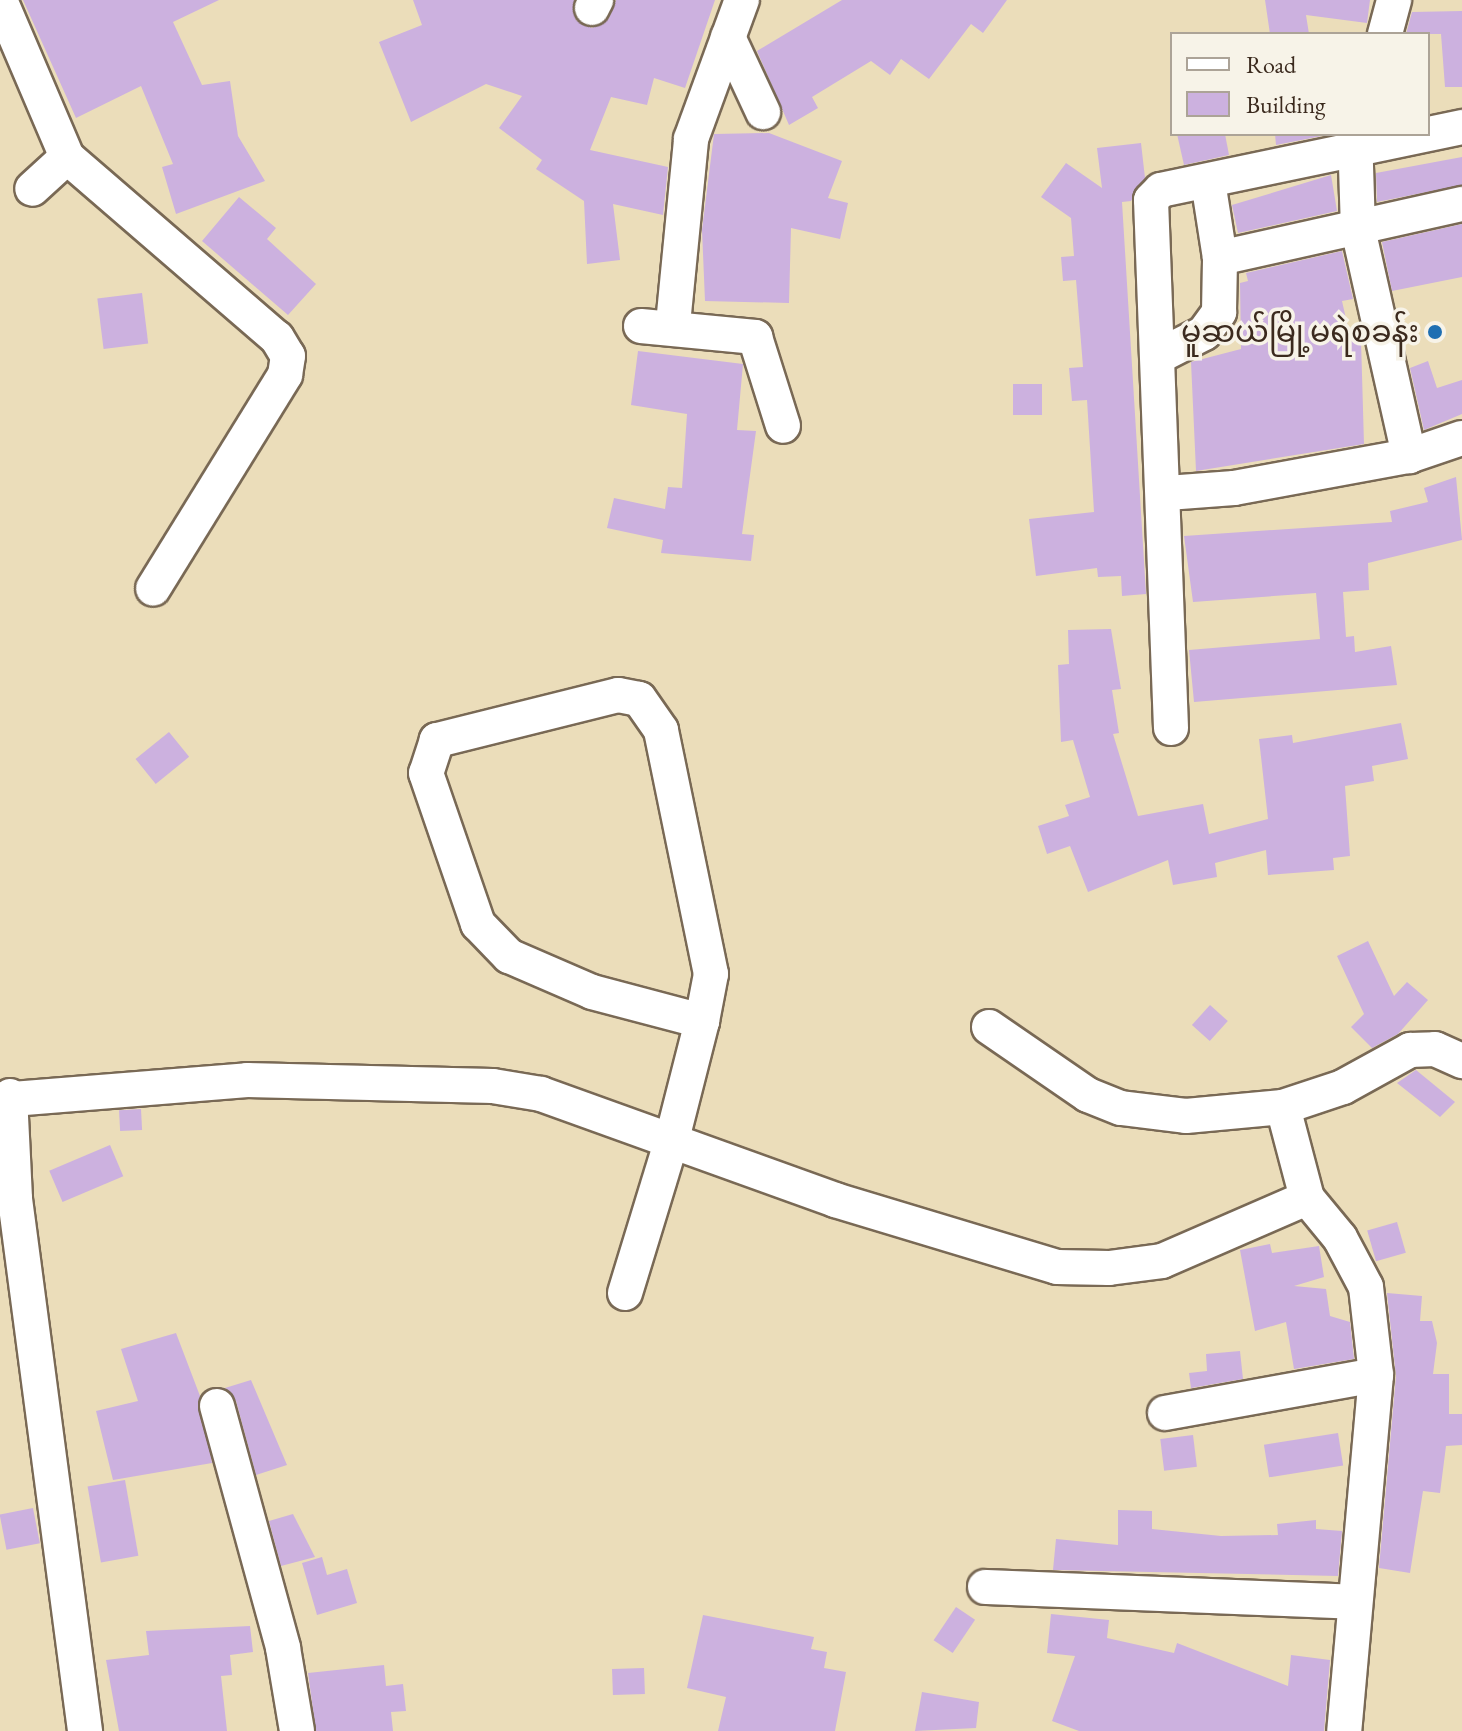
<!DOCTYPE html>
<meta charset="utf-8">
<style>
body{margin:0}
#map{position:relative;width:1462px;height:1731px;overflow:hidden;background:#ebddba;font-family:"EB Garamond","Noto Sans Myanmar",serif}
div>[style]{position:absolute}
.building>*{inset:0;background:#ccb1df;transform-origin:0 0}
.roads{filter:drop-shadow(2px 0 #796955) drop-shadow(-2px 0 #796955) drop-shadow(0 2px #796955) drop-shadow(0 -2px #796955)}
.minor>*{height:34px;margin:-17px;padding:0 17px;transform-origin:17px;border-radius:17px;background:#fff}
.dots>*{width:22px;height:22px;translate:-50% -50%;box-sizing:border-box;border:4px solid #f7f3e8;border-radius:50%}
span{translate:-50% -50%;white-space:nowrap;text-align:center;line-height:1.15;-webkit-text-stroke:7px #f7f3e8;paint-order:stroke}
.poi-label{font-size:30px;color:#3b2a1e}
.right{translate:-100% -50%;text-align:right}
.legend{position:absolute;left:1170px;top:32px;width:260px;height:104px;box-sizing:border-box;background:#f7f3e8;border:2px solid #aca397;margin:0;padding:10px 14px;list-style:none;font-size:24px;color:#3b2a1e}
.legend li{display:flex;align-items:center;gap:16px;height:40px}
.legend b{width:40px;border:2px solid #aca397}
</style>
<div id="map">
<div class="building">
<div style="clip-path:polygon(23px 0,219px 0,173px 22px,202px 85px,230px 81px,238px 136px,265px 181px,176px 214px,162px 167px,173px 164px,141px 86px,76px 118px)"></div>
<div style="clip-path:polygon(413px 0,574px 0,576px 20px,592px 28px,609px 18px,616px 0,715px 0,685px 88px,654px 78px,647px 105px,611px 97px,590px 150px,668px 167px,663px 215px,613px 204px,620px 260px,587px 264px,584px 201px,536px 169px,542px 160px,499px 128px,522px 96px,486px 84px,411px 122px,379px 42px,422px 25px)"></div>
<div style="clip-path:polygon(842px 0,1007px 0,983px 33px,971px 24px,929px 79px,901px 59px,890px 75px,871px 61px,812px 97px,818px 108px,789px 125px,757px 51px)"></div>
<div style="clip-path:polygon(1265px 0,1370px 0,1367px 23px,1306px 15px,1309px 34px,1270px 34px)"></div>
<div style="clip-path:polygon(1462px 11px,1462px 87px,1445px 87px,1441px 34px,1406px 34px,1412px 12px)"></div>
<div style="clip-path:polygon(769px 133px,842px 161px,828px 198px,848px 203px,840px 239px,791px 228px,789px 303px,705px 301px,702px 230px,714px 134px)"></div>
<div style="clip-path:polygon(1177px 134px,1225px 134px,1229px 155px,1184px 165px)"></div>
<div style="clip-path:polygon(1275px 134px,1327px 134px,1327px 135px,1276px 145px)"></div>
<div style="clip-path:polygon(1141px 143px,1145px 178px,1131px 201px,1122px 202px,1146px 594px,1122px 596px,1121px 576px,1098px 577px,1097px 568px,1036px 576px,1029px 519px,1094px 512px,1087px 400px,1072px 401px,1069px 368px,1083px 367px,1076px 280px,1063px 281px,1061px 257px,1074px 256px,1071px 218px,1041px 197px,1066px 163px,1102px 188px,1097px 148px)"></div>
<div style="clip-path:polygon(1462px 157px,1462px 185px,1377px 202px,1376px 173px)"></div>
<div style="clip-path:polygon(1331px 175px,1337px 211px,1238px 233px,1232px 205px)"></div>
<div style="clip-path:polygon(239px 197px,276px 228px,267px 239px,316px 284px,288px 315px,202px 241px)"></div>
<div style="clip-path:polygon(1462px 224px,1462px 277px,1392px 291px,1382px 242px)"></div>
<div style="clip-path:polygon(1342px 251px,1353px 299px,1342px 301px,1351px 341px,1361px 340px,1364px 444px,1196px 471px,1191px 362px,1241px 349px,1240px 283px,1248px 281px,1246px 273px)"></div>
<div style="left:142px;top:293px;width:51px;height:45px;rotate:83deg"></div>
<div style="clip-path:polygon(638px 351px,743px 364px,737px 430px,756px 431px,742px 534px,754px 535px,751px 561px,661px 553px,663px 540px,607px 528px,614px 498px,665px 509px,668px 487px,682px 488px,687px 414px,631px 405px)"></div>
<div style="clip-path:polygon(1428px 361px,1437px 388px,1462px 380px,1462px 414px,1424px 430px,1410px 368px)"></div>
<div style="left:1042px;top:384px;width:31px;height:29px;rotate:90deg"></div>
<div style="clip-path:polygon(1456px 477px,1462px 540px,1368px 563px,1369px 590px,1343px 592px,1346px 637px,1354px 636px,1355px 652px,1391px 646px,1397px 685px,1194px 702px,1189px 650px,1320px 639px,1316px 593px,1193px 602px,1184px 536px,1392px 522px,1390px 511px,1428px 502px,1424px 488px)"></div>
<div style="clip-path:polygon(1111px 629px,1121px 689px,1112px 690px,1119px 733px,1113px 734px,1138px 816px,1203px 804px,1209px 834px,1268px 819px,1259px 739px,1292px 735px,1293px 743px,1401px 723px,1408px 759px,1372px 766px,1374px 781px,1345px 786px,1350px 856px,1333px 858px,1334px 870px,1268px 875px,1266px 850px,1215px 863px,1217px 877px,1173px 885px,1168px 860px,1088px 892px,1070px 846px,1047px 854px,1038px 826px,1069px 816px,1065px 805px,1090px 797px,1073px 740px,1061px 742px,1058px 665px,1069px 664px,1068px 630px)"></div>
<div style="left:169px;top:732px;width:32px;height:43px;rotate:51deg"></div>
<div style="clip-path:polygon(1368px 941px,1394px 996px,1407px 982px,1428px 1000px,1398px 1034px,1372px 1048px,1351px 1027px,1364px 1014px,1337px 956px)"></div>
<div style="left:1210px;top:1005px;width:24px;height:27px;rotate:42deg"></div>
<div style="clip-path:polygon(1416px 1070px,1455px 1102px,1440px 1117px,1397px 1083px)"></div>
<div style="left:141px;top:1109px;width:21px;height:22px;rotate:87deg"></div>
<div style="left:110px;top:1145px;width:34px;height:66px;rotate:67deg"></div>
<div style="left:1397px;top:1222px;width:32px;height:31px;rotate:74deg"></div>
<div style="clip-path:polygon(1270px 1244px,1272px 1253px,1319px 1246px,1324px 1277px,1294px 1286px,1326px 1289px,1330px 1316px,1350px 1322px,1354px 1359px,1294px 1369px,1286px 1322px,1255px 1331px,1240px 1250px)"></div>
<div style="clip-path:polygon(1387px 1293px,1422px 1296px,1420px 1321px,1432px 1321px,1437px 1343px,1433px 1374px,1449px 1374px,1449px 1414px,1462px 1414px,1462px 1445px,1446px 1446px,1440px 1493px,1423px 1491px,1410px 1573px,1379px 1568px,1396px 1376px)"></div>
<div style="clip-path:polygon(176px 1333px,200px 1396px,212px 1463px,113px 1480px,96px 1411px,138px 1401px,121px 1349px)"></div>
<div style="clip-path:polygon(1240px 1351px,1243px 1379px,1191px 1388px,1189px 1373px,1207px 1371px,1206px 1354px)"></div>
<div style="clip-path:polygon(251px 1380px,287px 1465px,256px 1475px,236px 1401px,225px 1388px)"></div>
<div style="left:1338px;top:1433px;width:33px;height:75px;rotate:81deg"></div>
<div style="left:1193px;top:1435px;width:32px;height:33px;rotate:83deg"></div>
<div style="left:125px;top:1480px;width:77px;height:38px;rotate:80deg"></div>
<div style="left:33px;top:1508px;width:36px;height:34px;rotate:79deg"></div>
<div style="clip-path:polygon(1118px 1510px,1152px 1511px,1152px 1529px,1221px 1536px,1278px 1535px,1277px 1524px,1316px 1520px,1316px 1529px,1342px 1531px,1338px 1576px,1053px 1570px,1056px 1539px,1118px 1545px)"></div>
<div style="clip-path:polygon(293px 1514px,315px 1557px,281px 1566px,269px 1521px)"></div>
<div style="clip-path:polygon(322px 1557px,327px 1575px,347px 1569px,357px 1603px,317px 1615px,302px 1563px)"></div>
<div style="left:956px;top:1607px;width:23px;height:40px;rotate:34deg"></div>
<div style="clip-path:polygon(1051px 1614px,1109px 1620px,1107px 1638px,1174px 1653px,1177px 1643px,1288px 1686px,1291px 1655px,1330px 1660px,1324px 1731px,1079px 1731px,1052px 1721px,1075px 1656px,1047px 1653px)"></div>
<div style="clip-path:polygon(703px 1615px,814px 1637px,811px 1649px,827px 1652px,824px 1668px,846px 1672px,835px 1731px,718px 1731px,726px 1697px,687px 1688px)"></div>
<div style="clip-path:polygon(250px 1626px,253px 1652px,230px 1655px,232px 1675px,221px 1676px,227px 1731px,119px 1731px,106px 1660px,149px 1655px,146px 1631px)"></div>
<div style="clip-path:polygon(384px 1665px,386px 1686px,403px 1684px,406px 1711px,391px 1712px,393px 1731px,316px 1731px,308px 1673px)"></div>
<div style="left:644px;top:1668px;width:26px;height:32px;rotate:88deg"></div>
<div style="clip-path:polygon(922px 1692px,979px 1702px,976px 1728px,915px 1731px)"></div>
</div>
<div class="roads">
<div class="minor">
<div style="left:0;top:0;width:171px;rotate:66.9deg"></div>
<div style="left:67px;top:157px;width:47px;rotate:137.6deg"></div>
<div style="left:592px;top:8px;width:9px;rotate:-63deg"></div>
<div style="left:1385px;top:34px;width:35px;rotate:-75deg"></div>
<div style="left:728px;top:37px;width:83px;rotate:65deg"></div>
<div style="left:1355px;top:134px;width:95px;rotate:88.2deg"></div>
<div style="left:1358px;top:229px;width:233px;rotate:77.3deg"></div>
<div style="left:67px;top:157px;width:277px;rotate:40.8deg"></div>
<div style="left:277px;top:338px;width:21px;rotate:59deg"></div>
<div style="left:288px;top:356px;width:19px;rotate:99deg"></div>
<div style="left:285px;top:375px;width:251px;rotate:121.7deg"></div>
<div style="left:1220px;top:258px;width:248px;rotate:-12.6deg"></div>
<div style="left:673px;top:324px;width:186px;rotate:-84.4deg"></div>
<div style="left:691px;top:139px;width:148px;rotate:-69.9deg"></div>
<div style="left:641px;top:326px;width:115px;rotate:5.5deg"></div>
<div style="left:755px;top:337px;width:93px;rotate:72.5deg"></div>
<div style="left:1159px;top:356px;width:51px;rotate:-27.1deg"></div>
<div style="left:1204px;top:333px;width:26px;rotate:-54deg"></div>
<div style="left:1219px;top:312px;width:54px;rotate:-88.9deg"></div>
<div style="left:1220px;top:258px;width:78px;rotate:-98.9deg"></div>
<div style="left:1167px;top:493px;width:67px;rotate:-4.3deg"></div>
<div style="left:1234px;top:488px;width:178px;rotate:-10.4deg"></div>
<div style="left:1409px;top:456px;width:56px;rotate:-18.8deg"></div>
<div style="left:1171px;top:728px;width:528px;rotate:-92.17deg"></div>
<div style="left:1151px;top:200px;width:14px;rotate:-45deg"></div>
<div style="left:1161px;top:190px;width:308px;rotate:-11.8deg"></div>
<div style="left:989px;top:1027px;width:120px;rotate:34.5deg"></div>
<div style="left:1088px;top:1095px;width:35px;rotate:22deg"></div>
<div style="left:1121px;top:1108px;width:65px;rotate:7deg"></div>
<div style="left:1186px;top:1116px;width:97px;rotate:-5.3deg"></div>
<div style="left:1283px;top:1107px;width:63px;rotate:-18.4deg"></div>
<div style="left:1343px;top:1087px;width:77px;rotate:-28.9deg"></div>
<div style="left:1410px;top:1050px;width:25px;rotate:-2deg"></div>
<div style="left:1435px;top:1049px;width:30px;rotate:24deg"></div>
<div style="left:10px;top:1096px;width:103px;rotate:87.2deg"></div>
<div style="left:15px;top:1199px;width:537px;rotate:82.5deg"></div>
<div style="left:0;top:1100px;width:248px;rotate:-4.6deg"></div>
<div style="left:247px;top:1080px;width:246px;rotate:1.4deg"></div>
<div style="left:493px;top:1086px;width:49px;rotate:9.5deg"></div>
<div style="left:541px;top:1094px;width:313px;rotate:19.8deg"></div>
<div style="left:835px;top:1200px;width:232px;rotate:16.8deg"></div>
<div style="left:1057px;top:1267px;width:52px;rotate:1.1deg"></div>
<div style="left:1109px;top:1268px;width:53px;rotate:-7.5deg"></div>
<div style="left:1162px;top:1261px;width:158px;rotate:-23.5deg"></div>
<div style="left:1307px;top:1198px;width:94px;rotate:-104.8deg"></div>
<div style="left:1307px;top:1198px;width:52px;rotate:50.5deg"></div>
<div style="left:1340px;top:1238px;width:55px;rotate:62deg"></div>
<div style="left:1366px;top:1287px;width:89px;rotate:83.5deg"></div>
<div style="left:1376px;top:1375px;width:357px;rotate:95.1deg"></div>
<div style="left:625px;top:1293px;width:157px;rotate:-73deg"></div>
<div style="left:671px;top:1143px;width:126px;rotate:-75.7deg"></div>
<div style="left:702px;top:1021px;width:48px;rotate:-79.2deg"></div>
<div style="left:711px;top:974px;width:249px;rotate:-101.6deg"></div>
<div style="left:661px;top:730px;width:38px;rotate:-125deg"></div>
<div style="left:639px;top:699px;width:21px;rotate:-169deg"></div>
<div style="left:618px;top:695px;width:187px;rotate:166deg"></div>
<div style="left:437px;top:740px;width:35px;rotate:108deg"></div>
<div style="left:426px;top:773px;width:160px;rotate:71deg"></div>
<div style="left:478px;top:924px;width:45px;rotate:45.9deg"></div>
<div style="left:509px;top:956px;width:90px;rotate:23.4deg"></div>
<div style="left:592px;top:992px;width:114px;rotate:14.8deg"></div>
<div style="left:217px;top:1406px;width:251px;rotate:74.7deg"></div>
<div style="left:283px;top:1648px;width:84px;rotate:80.4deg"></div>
<div style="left:1165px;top:1413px;width:214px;rotate:-10.2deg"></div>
<div style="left:985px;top:1587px;width:370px;rotate:2.3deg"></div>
</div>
</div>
<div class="dots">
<div style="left:1435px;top:332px;background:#1f6fb2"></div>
</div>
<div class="poi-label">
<span class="right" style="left:1419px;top:332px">မူဆယ်မြို့မရဲစခန်း</span>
</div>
<ul class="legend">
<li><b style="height:10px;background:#fff"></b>Road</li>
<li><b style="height:22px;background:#ccb1df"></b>Building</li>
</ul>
</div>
